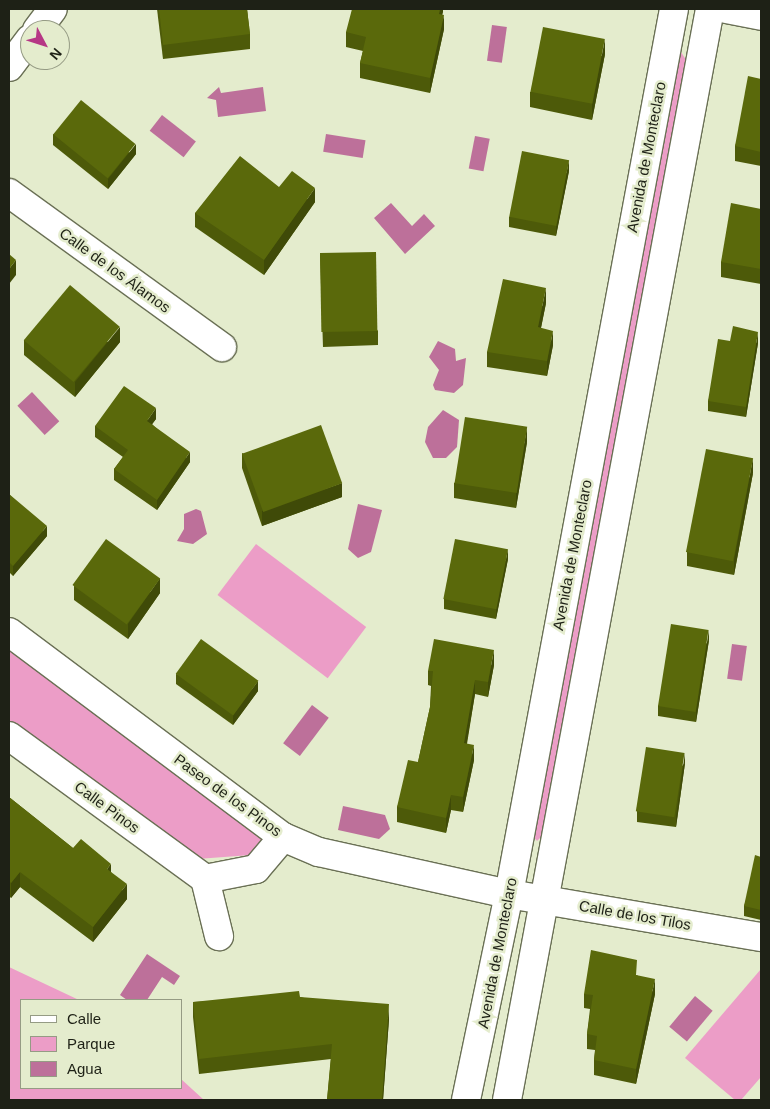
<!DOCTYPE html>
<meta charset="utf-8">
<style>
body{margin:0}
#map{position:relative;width:770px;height:1109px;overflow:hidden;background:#e4eccd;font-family:Arial,sans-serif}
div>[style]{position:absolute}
.green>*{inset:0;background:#ec9dc7;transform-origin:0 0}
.water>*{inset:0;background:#bd709a;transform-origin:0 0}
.roads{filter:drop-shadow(1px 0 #6a7055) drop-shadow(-1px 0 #6a7055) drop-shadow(0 1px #6a7055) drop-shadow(0 -1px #6a7055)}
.minor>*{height:28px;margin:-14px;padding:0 14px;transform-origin:14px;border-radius:14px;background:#fff}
.wall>*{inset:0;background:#4d5a09}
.shaded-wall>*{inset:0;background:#3f4a08}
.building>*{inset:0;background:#5a690b;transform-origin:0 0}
span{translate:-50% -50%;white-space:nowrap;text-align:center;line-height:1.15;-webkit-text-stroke:5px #e4eccd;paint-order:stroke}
.street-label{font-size:15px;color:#1e2116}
.frame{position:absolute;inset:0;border:10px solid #1e2116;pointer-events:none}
.legend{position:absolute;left:20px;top:999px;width:162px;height:90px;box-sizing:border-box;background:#e4eccd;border:1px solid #959b84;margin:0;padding:6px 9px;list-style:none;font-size:15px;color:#1e2116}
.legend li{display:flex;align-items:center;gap:10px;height:25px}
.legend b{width:25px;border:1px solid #959b84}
.north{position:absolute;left:20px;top:20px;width:50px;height:50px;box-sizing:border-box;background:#e4eccd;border:1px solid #959b84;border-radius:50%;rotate:130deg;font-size:14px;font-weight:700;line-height:20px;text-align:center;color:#1e2116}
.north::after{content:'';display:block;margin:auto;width:18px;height:22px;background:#b63785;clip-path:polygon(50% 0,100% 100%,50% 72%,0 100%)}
</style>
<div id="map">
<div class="green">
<div style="clip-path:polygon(681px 52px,686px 60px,545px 833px,537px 841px,530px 832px,672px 58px)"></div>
<div style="left:256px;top:544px;width:138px;height:64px;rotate:37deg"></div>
<div style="clip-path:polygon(9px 650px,265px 838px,251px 855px,197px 859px,9px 720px)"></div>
<div style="clip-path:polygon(9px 967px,79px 1000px,21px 1000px,21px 1088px,181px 1088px,181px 1079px,204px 1100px,9px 1100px)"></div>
<div style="clip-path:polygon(761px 969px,761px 1077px,741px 1100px,735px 1100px,685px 1058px)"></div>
</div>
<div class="water">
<div style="left:492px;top:25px;width:15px;height:36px;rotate:8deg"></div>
<div style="clip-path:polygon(219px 87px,221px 93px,263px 87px,266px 111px,218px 117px,216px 100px,207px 98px)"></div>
<div style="left:162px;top:115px;width:43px;height:20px;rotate:38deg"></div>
<div style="left:326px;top:134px;width:40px;height:18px;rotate:9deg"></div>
<div style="left:475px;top:136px;width:15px;height:33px;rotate:11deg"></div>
<div style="clip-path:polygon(391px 203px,412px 226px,424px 214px,435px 226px,405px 254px,374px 218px)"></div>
<div style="clip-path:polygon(438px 341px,455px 349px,456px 361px,466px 358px,463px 385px,454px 393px,435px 390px,433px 385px,439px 370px,429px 357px)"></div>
<div style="left:32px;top:392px;width:40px;height:20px;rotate:47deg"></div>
<div style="clip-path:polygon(443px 410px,459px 420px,457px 447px,446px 458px,433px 458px,425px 442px,428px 427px)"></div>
<div style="clip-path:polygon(358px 504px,382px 510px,371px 552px,358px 558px,348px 549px)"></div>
<div style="clip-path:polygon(196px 509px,201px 511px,207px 534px,193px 544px,177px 541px,184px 529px,184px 514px)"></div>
<div style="left:732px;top:644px;width:15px;height:35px;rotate:8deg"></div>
<div style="left:312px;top:705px;width:21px;height:48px;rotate:37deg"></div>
<div style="clip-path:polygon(343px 806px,385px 815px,390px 829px,379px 839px,338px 830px)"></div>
<div style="clip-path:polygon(147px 954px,180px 976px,174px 985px,162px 977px,147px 1000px,127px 1000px,120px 995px)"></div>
<div style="left:695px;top:996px;width:23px;height:40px;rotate:40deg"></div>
</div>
<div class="roads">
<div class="minor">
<div style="left:726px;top:9px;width:36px;rotate:11deg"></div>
<div style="left:37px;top:30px;width:26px;rotate:-53deg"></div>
<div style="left:9px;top:67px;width:35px;rotate:-53deg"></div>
<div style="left:9px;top:193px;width:263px;rotate:35.9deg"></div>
<div style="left:9px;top:632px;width:342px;rotate:36.8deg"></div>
<div style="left:283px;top:837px;width:39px;rotate:23deg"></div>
<div style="left:319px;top:852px;width:195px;rotate:12.5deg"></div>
<div style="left:509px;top:894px;width:256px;rotate:9.7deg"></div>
<div style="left:9px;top:736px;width:243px;rotate:36.1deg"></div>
<div style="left:205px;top:879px;width:59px;rotate:76.2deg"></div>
<div style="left:205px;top:879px;width:52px;rotate:-11.1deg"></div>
<div style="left:256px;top:869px;width:42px;rotate:-49.8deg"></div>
<div style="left:466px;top:1100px;width:210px;rotate:-78.2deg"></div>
<div style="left:509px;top:894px;width:900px;rotate:-79.44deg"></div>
<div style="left:507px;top:1100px;width:1110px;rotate:-79.46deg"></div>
</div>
</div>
<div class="wall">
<div style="clip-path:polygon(157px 9px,247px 9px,250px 34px,250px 49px,163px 59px)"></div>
<div style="clip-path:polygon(443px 9px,442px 14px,444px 29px,430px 93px,360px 78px,360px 63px,363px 51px,346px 47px,346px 32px)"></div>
<div style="clip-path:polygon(605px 54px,592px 120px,530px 107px,530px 92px)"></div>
<div style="clip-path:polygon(761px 79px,761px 166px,735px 161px,735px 146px)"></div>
<div style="clip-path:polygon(53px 134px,136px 154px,108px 189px,53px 145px)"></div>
<div style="clip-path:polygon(569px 171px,556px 236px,509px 227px,509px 217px)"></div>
<div style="clip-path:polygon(279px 187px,315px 202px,264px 275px,195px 227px,195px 213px)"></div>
<div style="clip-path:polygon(761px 209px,761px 284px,721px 277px,721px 262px)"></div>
<div style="clip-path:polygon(320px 254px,378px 331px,378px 345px,323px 347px)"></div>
<div style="clip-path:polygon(546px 303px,541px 328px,553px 345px,547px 376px,487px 367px,487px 352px)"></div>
<div style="clip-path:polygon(24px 340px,120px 342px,75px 397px,24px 355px)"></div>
<div style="clip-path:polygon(730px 341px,758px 343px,746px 417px,708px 411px,708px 401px)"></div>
<div style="clip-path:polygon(156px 419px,152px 424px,190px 462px,157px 510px,114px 480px,114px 469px,123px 457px,95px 437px,95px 426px)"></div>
<div style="clip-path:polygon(527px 442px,516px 508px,454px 498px,454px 483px)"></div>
<div style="clip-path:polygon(242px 453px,342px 497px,262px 526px,242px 468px)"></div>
<div style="clip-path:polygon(753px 473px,734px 575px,687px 566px,687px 552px)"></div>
<div style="clip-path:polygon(9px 494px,47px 536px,13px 576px,9px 572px)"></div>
<div style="clip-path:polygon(508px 559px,496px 619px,444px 609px,444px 599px)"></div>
<div style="clip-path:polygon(74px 586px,160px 593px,128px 639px,74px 600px)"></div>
<div style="clip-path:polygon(709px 640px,696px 722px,658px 716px,658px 706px)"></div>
<div style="clip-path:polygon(494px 665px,488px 697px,475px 694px,467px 744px,474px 760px,463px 812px,451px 810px,446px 833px,397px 822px,397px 807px,418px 762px,430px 707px,431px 686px,428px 685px,428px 671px)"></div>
<div style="clip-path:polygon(176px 674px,258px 691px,233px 725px,176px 684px)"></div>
<div style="clip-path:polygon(685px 763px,676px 827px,637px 822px,637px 811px)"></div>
<div style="clip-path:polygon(9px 797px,73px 848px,111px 872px,127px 899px,93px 942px,20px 887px,11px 898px,9px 896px)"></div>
<div style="clip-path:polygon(761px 857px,761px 920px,744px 916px,744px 906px)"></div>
<div style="clip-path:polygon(637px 975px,655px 994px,636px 1084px,594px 1075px,594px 1060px,595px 1050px,587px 1049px,587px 1034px,590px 1009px,584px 1008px,584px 994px)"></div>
<div style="clip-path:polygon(300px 997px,389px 1019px,383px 1100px,327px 1100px,331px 1059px,199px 1074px,193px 1017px,193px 1002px)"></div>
</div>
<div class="shaded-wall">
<div style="clip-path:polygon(440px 9px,443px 9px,443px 12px,439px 28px,439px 14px)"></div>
<div style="clip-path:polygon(444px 15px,444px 29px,430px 93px,430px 78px)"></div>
<div style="clip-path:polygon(605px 39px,605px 54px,592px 120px,592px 105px)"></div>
<div style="clip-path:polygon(136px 144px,136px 154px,108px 189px,108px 179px)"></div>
<div style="clip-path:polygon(569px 160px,569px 171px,556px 236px,556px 226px)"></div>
<div style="clip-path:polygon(315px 188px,315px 202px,264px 275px,264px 260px)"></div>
<div style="clip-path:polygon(16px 260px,16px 275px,9px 284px,9px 269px)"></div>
<div style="clip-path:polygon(546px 288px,546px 303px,538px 342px,538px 327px)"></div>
<div style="clip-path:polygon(120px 327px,120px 342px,75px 397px,75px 382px)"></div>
<div style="clip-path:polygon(553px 331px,553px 345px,547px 376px,547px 361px)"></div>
<div style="clip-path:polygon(758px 332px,758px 343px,746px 417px,746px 407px)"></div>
<div style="clip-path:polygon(156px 408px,156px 419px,147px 431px,147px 421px)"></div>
<div style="clip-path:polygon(527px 427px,527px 442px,516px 508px,516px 494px)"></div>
<div style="clip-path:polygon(190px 452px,190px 462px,157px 510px,157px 500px)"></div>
<div style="clip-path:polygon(753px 458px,753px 473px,734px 575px,734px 560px)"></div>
<div style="clip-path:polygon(342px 483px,342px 497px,262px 526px,262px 511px)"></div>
<div style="clip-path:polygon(47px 526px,47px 536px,13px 576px,13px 566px)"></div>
<div style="clip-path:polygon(508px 549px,508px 559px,496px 619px,496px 609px)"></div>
<div style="clip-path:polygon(160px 578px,160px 593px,128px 639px,128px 624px)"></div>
<div style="clip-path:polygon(709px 630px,709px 640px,696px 722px,696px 711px)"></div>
<div style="clip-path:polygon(494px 650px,494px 665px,488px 697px,488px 682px)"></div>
<div style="clip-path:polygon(475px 680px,475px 694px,464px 758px,464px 743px)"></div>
<div style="clip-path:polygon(258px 681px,258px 691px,233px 725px,233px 715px)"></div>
<div style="clip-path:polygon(474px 745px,474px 760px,463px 812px,463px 797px)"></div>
<div style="clip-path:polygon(685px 753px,685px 763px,676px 827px,676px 817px)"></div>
<div style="clip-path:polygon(451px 795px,451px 810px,446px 833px,446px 818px)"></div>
<div style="clip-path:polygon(111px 864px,111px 878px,107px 869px)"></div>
<div style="clip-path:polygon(20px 872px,20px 887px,11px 898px,11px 883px)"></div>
<div style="clip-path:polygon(127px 884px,127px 899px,93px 942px,93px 927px)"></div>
<div style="clip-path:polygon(655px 979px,655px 994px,636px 1084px,636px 1069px)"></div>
<div style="clip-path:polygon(389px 1004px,389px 1019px,383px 1100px,382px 1100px)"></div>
</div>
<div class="building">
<div style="clip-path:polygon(159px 9px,247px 9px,250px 34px,163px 45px)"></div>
<div style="clip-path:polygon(352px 9px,440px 9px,439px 14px,444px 15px,430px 78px,360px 63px,366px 37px,346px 32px)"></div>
<div style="left:543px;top:27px;width:63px;height:66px;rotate:11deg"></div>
<div style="clip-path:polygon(748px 76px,761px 79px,761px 152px,735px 146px)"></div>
<div style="left:81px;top:100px;width:70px;height:44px;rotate:39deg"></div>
<div style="left:522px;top:151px;width:48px;height:67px;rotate:11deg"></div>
<div style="clip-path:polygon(240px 156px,279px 187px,292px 171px,315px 188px,264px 260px,195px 213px)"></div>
<div style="clip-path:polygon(731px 203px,761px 209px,761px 269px,721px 262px)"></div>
<div style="left:376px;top:252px;width:79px;height:56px;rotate:89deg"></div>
<div style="clip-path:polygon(9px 254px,16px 260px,9px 269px)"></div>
<div style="clip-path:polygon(503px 279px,546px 288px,538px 327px,553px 331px,547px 361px,487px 352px)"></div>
<div style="left:70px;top:285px;width:65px;height:72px;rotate:40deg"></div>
<div style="clip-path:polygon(733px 326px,758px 332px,746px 407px,708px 401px,718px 339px,730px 341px)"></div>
<div style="clip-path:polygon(124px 386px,156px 408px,147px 421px,190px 452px,157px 500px,114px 469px,128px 450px,95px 426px)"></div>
<div style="left:465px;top:417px;width:63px;height:67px;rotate:9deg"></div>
<div style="left:321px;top:425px;width:62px;height:84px;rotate:70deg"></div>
<div style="left:706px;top:449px;width:48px;height:105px;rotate:11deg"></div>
<div style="clip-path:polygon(9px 494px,47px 526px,13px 566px,9px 562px)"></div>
<div style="left:106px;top:539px;width:67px;height:57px;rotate:36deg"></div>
<div style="left:455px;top:539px;width:54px;height:61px;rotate:11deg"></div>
<div style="left:671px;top:624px;width:38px;height:83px;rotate:9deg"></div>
<div style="left:201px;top:639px;width:71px;height:43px;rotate:36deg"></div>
<div style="clip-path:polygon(434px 639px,494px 650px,488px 682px,475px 680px,464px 743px,474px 745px,463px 797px,451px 795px,446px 818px,397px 807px,408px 760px,418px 762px,430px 707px,433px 671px,428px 671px)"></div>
<div style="left:646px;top:747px;width:39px;height:65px;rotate:9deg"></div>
<div style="clip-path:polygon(9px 797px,73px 848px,81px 839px,111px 864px,107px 869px,127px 884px,93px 927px,20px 872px,11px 883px,9px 881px)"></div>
<div style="clip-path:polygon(755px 855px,761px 857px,761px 910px,744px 906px)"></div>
<div style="clip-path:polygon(591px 950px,637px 960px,636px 975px,655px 979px,636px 1069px,594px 1060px,597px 1036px,587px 1034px,593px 995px,584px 994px)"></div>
<div style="clip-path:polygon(299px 991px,300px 997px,389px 1004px,382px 1100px,327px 1100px,332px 1044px,199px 1059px,193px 1002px)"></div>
</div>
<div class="street-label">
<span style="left:646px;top:157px;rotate:-79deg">Avenida de Monteclaro</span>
<span style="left:115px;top:270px;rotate:36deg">Calle de los Álamos</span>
<span style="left:572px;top:555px;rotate:-79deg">Avenida de Monteclaro</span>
<span style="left:228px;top:795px;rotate:36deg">Paseo de los Pinos</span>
<span style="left:107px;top:807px;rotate:36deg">Calle Pinos</span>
<span style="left:635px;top:915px;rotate:10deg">Calle de los Tilos</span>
<span style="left:497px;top:953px;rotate:-79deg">Avenida de Monteclaro</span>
</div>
<div class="frame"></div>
<ul class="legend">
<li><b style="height:6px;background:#fff"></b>Calle</li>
<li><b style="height:14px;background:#ec9dc7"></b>Parque</li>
<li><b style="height:14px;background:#bd709a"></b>Agua</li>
</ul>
<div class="north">N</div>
</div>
